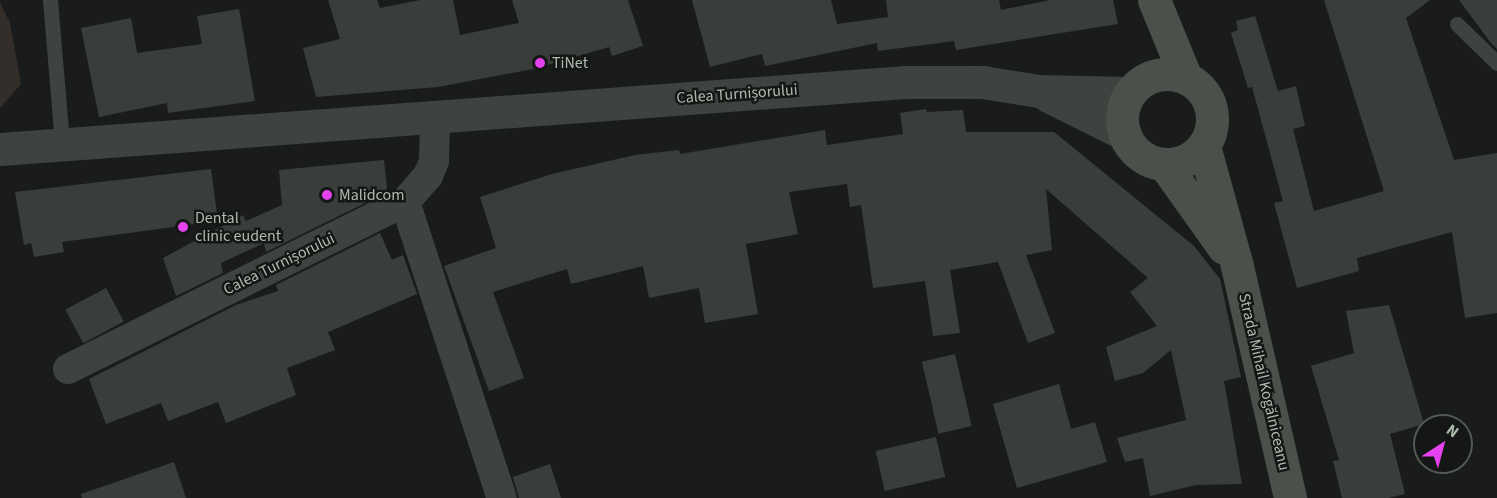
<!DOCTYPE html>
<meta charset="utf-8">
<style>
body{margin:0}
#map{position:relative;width:1497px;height:498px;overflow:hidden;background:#1a1c1b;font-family:"Source Sans 3",sans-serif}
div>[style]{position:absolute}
.green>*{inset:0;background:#342e2a}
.building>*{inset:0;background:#3a3e3b;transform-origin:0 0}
.service>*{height:15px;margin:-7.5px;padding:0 7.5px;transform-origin:7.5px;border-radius:7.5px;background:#3d433e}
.minor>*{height:30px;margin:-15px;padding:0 15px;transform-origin:15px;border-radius:15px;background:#3d433e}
.tertiary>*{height:33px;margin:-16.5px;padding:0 16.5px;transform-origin:16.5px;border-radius:16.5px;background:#3d433e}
.secondary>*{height:33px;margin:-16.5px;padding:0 16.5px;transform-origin:16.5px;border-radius:16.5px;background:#49514a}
.secondary>.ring{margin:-16.5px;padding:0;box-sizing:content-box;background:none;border:33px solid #49514a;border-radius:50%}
.dots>*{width:16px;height:16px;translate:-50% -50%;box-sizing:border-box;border:3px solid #151716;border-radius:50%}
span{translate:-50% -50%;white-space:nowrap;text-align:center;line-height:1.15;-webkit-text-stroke:5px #151716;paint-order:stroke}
.poi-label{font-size:16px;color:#adbbad}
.left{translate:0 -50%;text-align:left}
.street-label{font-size:16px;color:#adbbad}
.north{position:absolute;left:1413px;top:414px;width:60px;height:60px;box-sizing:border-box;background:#151716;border:2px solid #525952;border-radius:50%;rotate:36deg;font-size:16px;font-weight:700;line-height:24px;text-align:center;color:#adbbad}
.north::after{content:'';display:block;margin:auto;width:21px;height:27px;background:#e542ed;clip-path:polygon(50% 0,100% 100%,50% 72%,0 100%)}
</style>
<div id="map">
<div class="green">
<div style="clip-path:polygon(0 3px,10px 23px,21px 84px,0 108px)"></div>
</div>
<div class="building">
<div style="clip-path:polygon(328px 0,377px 0,380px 8px,420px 0,453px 0,460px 35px,519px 23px,512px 0,628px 0,643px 46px,612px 56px,609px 47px,533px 69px,438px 87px,316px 97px,303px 48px,340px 39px)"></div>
<div style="clip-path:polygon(692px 0,831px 0,837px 24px,888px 17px,886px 0,999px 0,1001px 10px,1050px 0,1113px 0,1118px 24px,956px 50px,954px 41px,878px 51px,877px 43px,765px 66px,762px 54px,710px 67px)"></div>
<div style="clip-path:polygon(1324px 0,1430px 0,1406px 18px,1454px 160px,1497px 153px,1497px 313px,1465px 318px,1452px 232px,1357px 258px,1359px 271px,1297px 288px,1274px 203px,1283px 201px,1252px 87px,1248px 88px,1231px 33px,1238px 30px,1236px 21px,1255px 16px,1278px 91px,1296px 86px,1305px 126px,1293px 129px,1314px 211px,1384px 191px)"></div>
<div style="clip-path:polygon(1459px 0,1497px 0,1497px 49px,1491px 43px)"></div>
<div style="clip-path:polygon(239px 9px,255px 101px,168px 113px,167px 103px,99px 117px,81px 28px,131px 18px,137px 53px,202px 44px,197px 16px)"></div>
<div style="clip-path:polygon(926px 109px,927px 112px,963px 110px,966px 132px,1054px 132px,1194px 246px,1220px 279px,1241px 377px,1224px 381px,1242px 484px,1196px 485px,1150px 496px,1143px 458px,1125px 462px,1117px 438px,1186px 420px,1171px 350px,1143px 373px,1115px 381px,1106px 347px,1157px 326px,1130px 292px,1148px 278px,1046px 189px,1052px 250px,1026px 255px,1055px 333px,1028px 343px,998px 262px,950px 270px,960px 333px,933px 336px,925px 281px,873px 288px,861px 205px,850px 207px,847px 184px,789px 192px,798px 234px,746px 244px,758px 314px,705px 323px,699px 288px,649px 298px,643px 266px,571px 284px,567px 269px,493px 292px,524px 378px,489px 391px,444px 266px,496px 248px,480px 197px,552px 174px,635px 155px,679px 150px,680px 154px,825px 130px,827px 145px,903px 134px,900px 113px)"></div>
<div style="clip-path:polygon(384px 160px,387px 189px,365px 198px,367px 202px,266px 252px,264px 243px,221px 263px,223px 273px,176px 296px,163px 258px,243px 215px,246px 221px,282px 205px,279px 170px)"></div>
<div style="clip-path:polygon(211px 169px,218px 221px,62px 242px,64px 252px,34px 257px,31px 243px,24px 245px,15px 192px)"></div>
<div style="clip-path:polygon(380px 233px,392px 260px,403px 255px,417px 294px,328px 332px,335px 350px,287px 368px,296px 395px,226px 423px,218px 402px,168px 421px,161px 403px,106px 424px,89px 379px,236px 305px,278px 291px,276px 285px)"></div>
<div style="left:106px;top:288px;width:38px;height:46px;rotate:62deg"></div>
<div style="clip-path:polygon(1389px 305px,1424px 424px,1390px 434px,1405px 494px,1388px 498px,1342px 498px,1333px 461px,1339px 460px,1311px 366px,1354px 353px,1346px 311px)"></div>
<div style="left:955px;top:354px;width:74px;height:34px;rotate:77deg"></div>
<div style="clip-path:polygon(1059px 384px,1071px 429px,1095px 422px,1107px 462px,1017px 488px,993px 404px)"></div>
<div style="left:936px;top:437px;width:41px;height:62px;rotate:77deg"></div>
<div style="clip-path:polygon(174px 462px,186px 498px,82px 498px,81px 494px)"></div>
<div style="clip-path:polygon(550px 464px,561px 498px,519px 498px,513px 477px)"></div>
</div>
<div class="service">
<div style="left:50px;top:0;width:144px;rotate:85.2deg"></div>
<div style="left:1457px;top:24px;width:56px;rotate:44.3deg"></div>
</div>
<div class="minor">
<div style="left:405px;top:202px;width:311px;rotate:71.9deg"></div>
<div style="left:68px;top:369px;width:376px;rotate:-26.4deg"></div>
<div style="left:405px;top:202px;width:35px;rotate:-49deg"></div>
<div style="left:428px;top:176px;width:16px;rotate:-68deg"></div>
<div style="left:434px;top:161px;width:45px;rotate:-88.7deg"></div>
</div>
<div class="tertiary">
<div style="left:1048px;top:96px;width:86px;rotate:26.3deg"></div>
<div style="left:0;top:149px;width:908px;rotate:-4.23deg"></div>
<div style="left:906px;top:82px;width:77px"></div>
<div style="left:983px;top:82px;width:56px;rotate:9.3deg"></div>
<div style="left:1038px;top:91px;width:92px;rotate:1.2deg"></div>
</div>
<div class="secondary">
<div style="left:1154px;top:0;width:84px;rotate:67.7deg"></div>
<div class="ring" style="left:1122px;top:74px;width:57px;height:57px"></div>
<div style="left:1204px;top:146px;width:124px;rotate:74.6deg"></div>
<div style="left:1237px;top:266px;width:238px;rotate:77.1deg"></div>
<div style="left:1164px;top:164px;width:103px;rotate:54.5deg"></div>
</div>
<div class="dots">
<div style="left:540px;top:63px;background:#e542ed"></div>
<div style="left:327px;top:195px;background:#e542ed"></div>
<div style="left:183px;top:227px;background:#e542ed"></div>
</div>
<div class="poi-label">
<span class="left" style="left:552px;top:63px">TiNet</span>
<span class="left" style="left:339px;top:195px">Malidcom</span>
<span class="left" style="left:195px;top:227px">Dental<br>clinic eudent</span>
</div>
<div class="street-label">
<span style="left:737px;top:94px;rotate:-4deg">Calea Turnișorului</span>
<span style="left:279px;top:264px;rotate:-26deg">Calea Turnișorului</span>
<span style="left:1264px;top:382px;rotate:77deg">Strada Mihail Kogălniceanu</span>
</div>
<div class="north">N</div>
</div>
